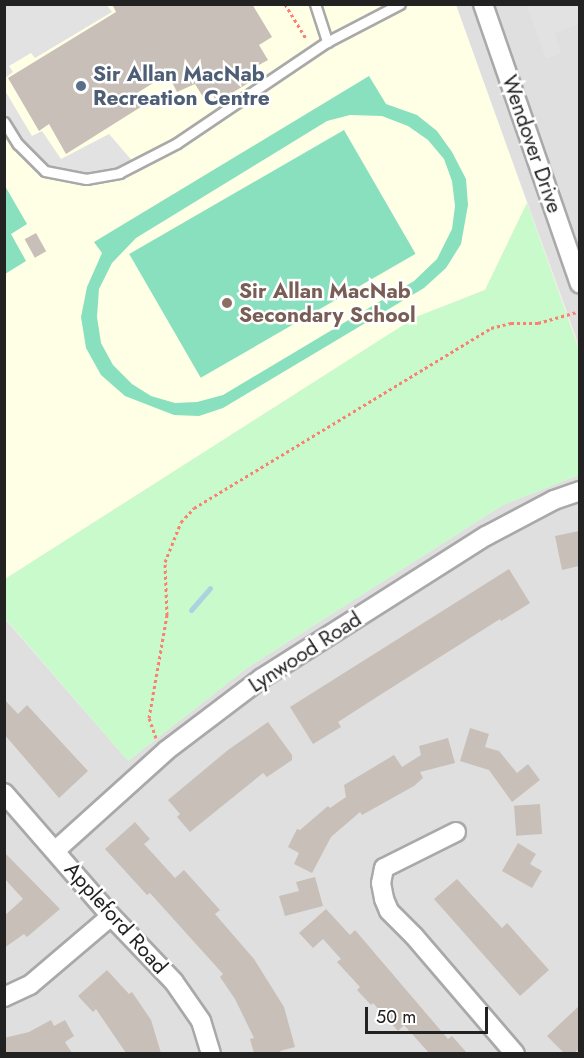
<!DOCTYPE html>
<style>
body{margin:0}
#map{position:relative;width:584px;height:1058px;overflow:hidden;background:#f2efe9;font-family:Jost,sans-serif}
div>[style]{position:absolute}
.residential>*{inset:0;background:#e0dfdf}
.education>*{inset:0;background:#ffffe5}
.park>*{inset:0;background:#c8facc}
.pitch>*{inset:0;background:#88e0be;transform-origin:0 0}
.parking>*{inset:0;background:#e2e2e2}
.stream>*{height:5px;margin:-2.5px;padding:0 2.5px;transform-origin:2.5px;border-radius:2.5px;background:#aad3df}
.building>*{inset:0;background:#c7bfb8;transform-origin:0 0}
.path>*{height:3px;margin-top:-1.5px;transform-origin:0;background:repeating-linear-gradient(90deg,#fa8072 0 3px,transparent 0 6px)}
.roads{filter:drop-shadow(2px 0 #a9a9a9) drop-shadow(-2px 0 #a9a9a9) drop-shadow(0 2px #a9a9a9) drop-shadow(0 -2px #a9a9a9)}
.lane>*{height:9px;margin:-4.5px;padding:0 4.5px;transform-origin:4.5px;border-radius:4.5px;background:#fff}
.street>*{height:18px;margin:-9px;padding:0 9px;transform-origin:9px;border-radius:9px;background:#fff}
.dots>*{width:16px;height:16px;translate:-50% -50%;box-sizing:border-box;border:3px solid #fff;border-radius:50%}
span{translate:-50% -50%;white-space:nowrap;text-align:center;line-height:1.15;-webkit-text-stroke:5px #fff;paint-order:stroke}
.service-label{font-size:21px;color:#4e5e75;font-weight:700}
.left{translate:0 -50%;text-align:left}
.street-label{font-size:21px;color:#222}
.education-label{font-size:21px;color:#785e54;font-weight:700}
.frame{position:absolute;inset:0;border:6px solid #222;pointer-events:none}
.scale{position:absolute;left:365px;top:1007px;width:123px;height:27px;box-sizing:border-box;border:3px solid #222;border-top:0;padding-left:8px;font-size:18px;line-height:21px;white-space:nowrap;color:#222;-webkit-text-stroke:4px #fff;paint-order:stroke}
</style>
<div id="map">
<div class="residential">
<div style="clip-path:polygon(456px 5px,579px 5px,579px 350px,576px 337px)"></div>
<div style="clip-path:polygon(579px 475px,579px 1053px,5px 1053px,4px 618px,128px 761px,247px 668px,503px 505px)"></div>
</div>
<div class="education">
<div style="clip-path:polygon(5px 5px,456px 5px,527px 203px,485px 290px,416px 317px,5px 579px)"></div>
</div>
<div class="park">
<div style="clip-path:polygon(527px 203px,579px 350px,579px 475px,503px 505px,247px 668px,128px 761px,5px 618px,5px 579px,416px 317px,485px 290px)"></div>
</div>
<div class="pitch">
<div style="clip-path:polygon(evenodd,369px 76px,386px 104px,417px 115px,437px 131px,452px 152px,466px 179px,468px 205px,461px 244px,446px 268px,424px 288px,223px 408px,199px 416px,174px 415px,125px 396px,101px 375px,86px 348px,81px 317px,87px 287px,102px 253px,94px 242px,369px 76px,350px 115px,382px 116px,408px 126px,428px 140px,444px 159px,452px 181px,455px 206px,452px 229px,437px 259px,414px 281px,223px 395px,197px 402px,175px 403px,151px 396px,132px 384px,113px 365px,101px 343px,97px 317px,99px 289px,112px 263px,136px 238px,327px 121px,350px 115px)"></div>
<div style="left:344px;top:130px;width:143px;height:248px;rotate:60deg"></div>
<div style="clip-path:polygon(5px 186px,27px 224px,11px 234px,26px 261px,5px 274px)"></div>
</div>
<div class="parking">
<div style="clip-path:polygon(5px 4px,107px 5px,112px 12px,35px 58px,31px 53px,9px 66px,13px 72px,5px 78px)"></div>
<div style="clip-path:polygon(527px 5px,579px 5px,579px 24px,555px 33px,561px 53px,546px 59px)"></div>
<div style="clip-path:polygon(4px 89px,32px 136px,42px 131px,61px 159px,109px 134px,135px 164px,86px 179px,45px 171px,5px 122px)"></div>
</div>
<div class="stream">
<div style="left:191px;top:610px;width:29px;rotate:-49deg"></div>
</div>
<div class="building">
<div style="clip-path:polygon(112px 4px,252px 4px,272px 37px,259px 45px,268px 60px,257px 66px,262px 75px,217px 102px,211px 92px,203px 97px,195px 84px,177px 92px,168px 74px,137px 93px,144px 105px,66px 154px,49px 124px,39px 131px,8px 78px,116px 12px)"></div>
<div style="left:36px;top:233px;width:21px;height:13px;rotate:61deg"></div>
<div style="clip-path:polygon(579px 531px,579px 566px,562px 570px,555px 536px)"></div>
<div style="clip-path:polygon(509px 569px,530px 603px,501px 621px,500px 619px,380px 695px,338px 722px,341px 727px,313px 744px,290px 707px)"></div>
<div style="clip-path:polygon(4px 699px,18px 714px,27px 705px,88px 771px,59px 798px,4px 734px)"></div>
<div style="clip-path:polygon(268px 722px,292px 755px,292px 760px,267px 777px,263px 773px,190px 832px,177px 817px,180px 814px,168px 800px,228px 750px)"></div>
<div style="clip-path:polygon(470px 728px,489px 734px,485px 747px,499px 751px,517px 773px,528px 764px,540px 780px,512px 802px,489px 770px,460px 761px)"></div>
<div style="clip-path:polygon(448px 738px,455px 763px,420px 772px,423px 778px,414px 786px,362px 815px,360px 812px,331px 837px,312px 873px,294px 864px,299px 853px,288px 847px,297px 829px,300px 830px,328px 806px,330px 808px,346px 797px,344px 785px,394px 755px,402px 767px,421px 755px,419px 746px)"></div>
<div style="left:540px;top:804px;width:30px;height:26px;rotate:86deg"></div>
<div style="clip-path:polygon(135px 822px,150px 839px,144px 844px,175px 878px,184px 870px,220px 910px,215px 914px,254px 959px,284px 1007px,295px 1047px,280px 1051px,281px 1053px,254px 1053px,250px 1039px,254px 1038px,235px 999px,220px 977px,223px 974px,150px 893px,147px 895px,105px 849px)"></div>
<div style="clip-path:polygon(518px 843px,536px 854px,530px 864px,542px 871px,532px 888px,502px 871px)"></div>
<div style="clip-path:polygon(4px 852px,60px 909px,27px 937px,24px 934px,4px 948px,4px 916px,23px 899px,4px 878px)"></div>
<div style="clip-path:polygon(315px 877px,323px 906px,285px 916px,279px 896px,299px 891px,296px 882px)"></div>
<div style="clip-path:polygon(457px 879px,502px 928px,507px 923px,549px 970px,520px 996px,434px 899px)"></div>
<div style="clip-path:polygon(326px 909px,350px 935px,355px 930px,448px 1039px,452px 1036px,467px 1053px,429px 1053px,404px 1025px,398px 1031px,373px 1003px,371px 1005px,357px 990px,360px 987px,337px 962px,341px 959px,323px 939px,313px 948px,299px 933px)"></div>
<div style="clip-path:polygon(107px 970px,129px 994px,132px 992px,151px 1020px,161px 1053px,126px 1053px,96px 1009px,93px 1012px,78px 996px)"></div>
<div style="clip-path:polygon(579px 1006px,579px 1049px,574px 1053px,564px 1053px,547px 1036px)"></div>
<div style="clip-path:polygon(51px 1020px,54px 1026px,65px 1020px,74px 1036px,65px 1042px,72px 1053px,4px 1053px,4px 1038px,29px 1032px)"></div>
</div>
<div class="path">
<div style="left:285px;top:4px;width:42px;rotate:58.6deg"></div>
<div style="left:156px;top:738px;width:21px;rotate:-109deg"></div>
<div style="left:149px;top:718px;width:105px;rotate:-80.1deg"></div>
<div style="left:167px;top:615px;width:53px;rotate:-92.2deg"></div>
<div style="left:165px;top:562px;width:43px;rotate:-68.2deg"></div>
<div style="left:181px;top:522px;width:19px;rotate:-47deg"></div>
<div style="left:194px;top:508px;width:347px;rotate:-31.2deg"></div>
<div style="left:491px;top:328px;width:21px;rotate:-14deg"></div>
<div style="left:511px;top:323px;width:27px"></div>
<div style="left:538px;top:323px;width:44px;rotate:-15.9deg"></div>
</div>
<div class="roads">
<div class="lane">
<div style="left:315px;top:4px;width:40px;rotate:72deg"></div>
<div style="left:4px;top:122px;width:26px;rotate:58deg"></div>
<div style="left:18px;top:144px;width:38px;rotate:45deg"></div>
<div style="left:45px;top:171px;width:42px;rotate:11deg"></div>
<div style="left:86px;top:179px;width:34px;rotate:-10deg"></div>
<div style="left:119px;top:173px;width:65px;rotate:-27.3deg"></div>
<div style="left:177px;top:143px;width:181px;rotate:-34deg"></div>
<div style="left:327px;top:42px;width:82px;rotate:-27.5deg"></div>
</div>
<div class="street">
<div style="left:483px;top:4px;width:296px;rotate:70.9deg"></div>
<div style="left:4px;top:793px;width:163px;rotate:49deg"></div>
<div style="left:111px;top:916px;width:91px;rotate:46.3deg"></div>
<div style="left:174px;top:982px;width:47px;rotate:55.3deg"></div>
<div style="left:201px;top:1021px;width:34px;rotate:73deg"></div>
<div style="left:456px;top:832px;width:80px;rotate:153.4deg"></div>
<div style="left:384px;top:868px;width:15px;rotate:101deg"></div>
<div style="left:381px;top:883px;width:16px;rotate:79deg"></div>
<div style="left:384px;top:899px;width:13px;rotate:67deg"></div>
<div style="left:389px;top:911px;width:35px;rotate:45deg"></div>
<div style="left:414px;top:936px;width:155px;rotate:49.4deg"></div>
<div style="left:56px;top:850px;width:149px;rotate:-42deg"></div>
<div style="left:167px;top:750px;width:119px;rotate:-37.2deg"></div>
<div style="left:262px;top:678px;width:265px;rotate:-32.4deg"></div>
<div style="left:486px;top:536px;width:77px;rotate:-27.9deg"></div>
<div style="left:554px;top:500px;width:28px;rotate:-19deg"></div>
<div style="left:4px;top:997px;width:29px;rotate:-25deg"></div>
<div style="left:30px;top:985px;width:106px;rotate:-40.4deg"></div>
</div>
</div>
<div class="dots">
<div style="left:81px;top:86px;background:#5c6f8a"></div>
<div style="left:227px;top:303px;background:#8d6e63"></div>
</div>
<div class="service-label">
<span class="left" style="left:93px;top:86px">Sir Allan MacNab<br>Recreation Centre</span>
</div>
<div class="street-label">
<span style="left:532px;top:144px;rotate:71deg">Wendover Drive</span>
<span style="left:305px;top:652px;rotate:-33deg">Lynwood Road</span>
<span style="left:116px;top:918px;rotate:48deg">Appleford Road</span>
</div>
<div class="education-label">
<span class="left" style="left:239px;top:303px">Sir Allan MacNab<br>Secondary School</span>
</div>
<div class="frame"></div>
<div class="scale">50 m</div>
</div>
